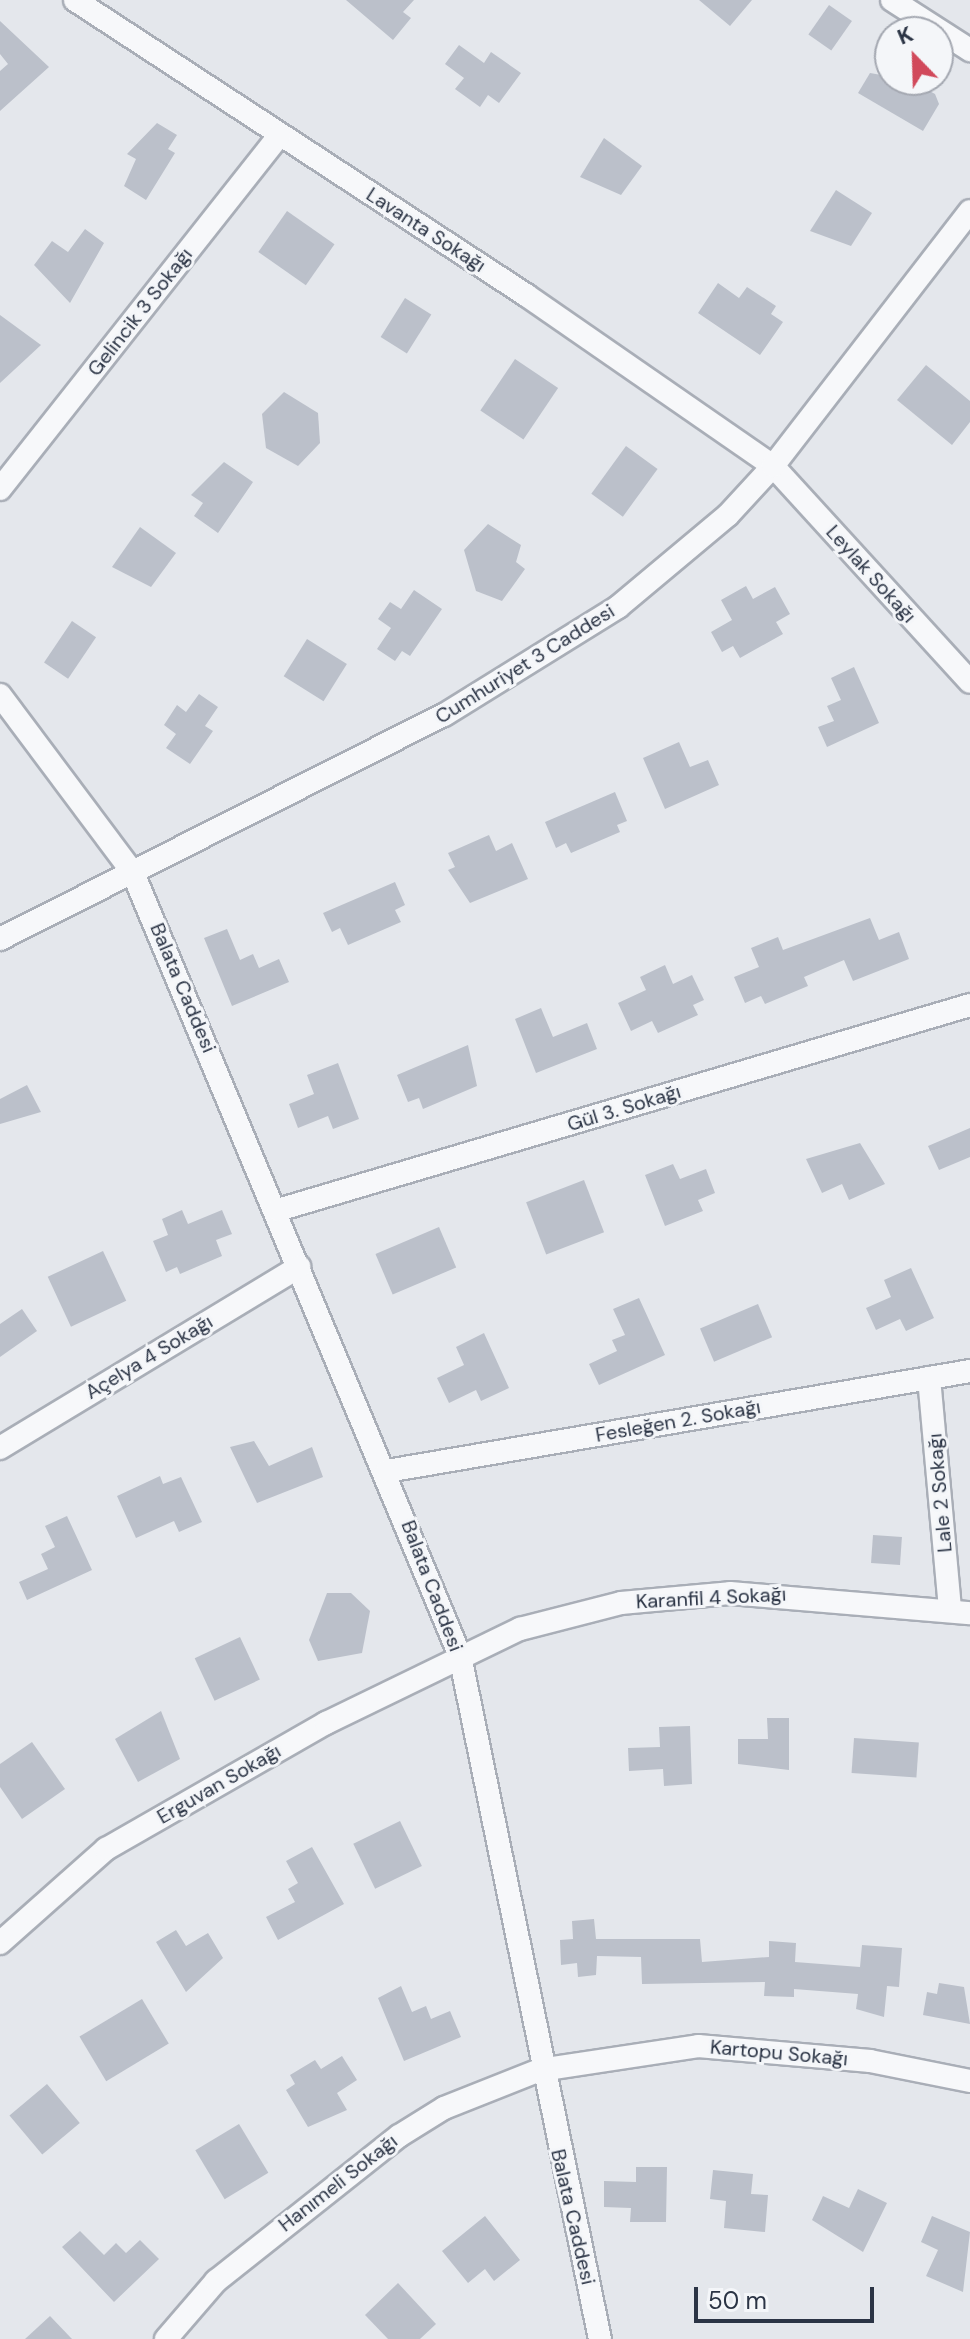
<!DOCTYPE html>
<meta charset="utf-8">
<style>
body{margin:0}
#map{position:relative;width:970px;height:2339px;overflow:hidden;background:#e4e7ec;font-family:"DM Sans",sans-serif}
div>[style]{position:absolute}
.building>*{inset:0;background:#bbc0ca;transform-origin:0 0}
.roads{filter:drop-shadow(2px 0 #a9aeb7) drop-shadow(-2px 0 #a9aeb7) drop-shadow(0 2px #a9aeb7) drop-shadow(0 -2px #a9aeb7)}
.street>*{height:22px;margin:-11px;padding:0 11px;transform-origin:11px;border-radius:11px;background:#f7f8fa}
span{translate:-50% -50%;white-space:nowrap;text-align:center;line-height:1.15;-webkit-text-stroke:6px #f4f6f9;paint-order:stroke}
.street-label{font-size:20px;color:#2b3445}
.north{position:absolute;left:874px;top:16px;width:80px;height:80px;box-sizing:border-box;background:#f4f6f9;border:2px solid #a4a8b1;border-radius:50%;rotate:337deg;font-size:22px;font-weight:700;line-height:32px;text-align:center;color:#2b3445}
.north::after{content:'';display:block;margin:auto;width:28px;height:36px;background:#d1495b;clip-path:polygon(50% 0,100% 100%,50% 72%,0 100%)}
.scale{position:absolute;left:694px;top:2287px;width:180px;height:36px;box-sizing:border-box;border:4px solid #2b3445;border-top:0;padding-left:10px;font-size:24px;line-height:28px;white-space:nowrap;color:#2b3445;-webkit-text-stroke:6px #f4f6f9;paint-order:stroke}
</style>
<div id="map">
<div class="building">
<div style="clip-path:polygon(346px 0,414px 0,403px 12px,411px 18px,393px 40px)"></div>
<div style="clip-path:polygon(699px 0,752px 0,730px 26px)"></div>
<div style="left:829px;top:5px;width:28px;height:36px;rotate:35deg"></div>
<div style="clip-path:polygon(0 21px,49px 67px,0 111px,0 71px,8px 64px,0 54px)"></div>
<div style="clip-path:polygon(459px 45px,484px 63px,491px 52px,521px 73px,499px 103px,488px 95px,480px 107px,455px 89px,464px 78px,445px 64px)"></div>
<div style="clip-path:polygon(870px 73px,910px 80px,935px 94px,939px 104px,923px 131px,858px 93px)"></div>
<div style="clip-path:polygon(157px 123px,177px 135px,168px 149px,175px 153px,146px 200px,124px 186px,136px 159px,127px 154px)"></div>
<div style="clip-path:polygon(604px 138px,642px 166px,621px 195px,580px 177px)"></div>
<div style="clip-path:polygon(836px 190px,872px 213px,851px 246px,810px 231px)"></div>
<div style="left:287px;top:211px;width:58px;height:50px;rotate:35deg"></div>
<div style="clip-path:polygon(85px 229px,104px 243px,70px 303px,34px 265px,52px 241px,68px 252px)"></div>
<div style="clip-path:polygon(718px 283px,739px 298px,747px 287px,776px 306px,771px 314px,783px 322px,760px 355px,698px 313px)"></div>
<div style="left:405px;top:298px;width:31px;height:46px;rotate:32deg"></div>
<div style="clip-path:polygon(0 315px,41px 345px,0 383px)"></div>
<div style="left:515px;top:359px;width:52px;height:62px;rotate:34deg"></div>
<div style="clip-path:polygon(926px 365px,970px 401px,970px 422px,952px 445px,897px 400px)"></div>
<div style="clip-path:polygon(284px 392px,318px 413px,320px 443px,298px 466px,266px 448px,262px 414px)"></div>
<div style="left:626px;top:446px;width:39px;height:59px;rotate:36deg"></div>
<div style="clip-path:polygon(224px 462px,253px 482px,218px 533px,194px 516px,203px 503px,191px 495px)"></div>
<div style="clip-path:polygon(488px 524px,521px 545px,516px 562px,525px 569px,502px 601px,476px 591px,464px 550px)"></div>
<div style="clip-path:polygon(140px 527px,176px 553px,151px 587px,112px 567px)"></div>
<div style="clip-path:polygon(746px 586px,753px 599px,775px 587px,790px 614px,776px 622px,783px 634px,740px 658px,733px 646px,722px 652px,711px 632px,732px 620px,721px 600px)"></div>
<div style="clip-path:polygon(414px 590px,442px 609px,410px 656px,402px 651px,395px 661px,377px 649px,391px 628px,378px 619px,390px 602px,401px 609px)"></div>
<div style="left:72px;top:621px;width:29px;height:50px;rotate:34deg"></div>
<div style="left:307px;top:639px;width:47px;height:44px;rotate:32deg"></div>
<div style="clip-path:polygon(854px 667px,879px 723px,827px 747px,818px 727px,834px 721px,827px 706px,841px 700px,831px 678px)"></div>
<div style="clip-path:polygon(199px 694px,218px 707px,205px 726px,213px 731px,190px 764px,166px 748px,176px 734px,164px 725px,177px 705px,186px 712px)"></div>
<div style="clip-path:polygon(679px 742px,690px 767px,708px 760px,719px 785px,665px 809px,643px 758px)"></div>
<div style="clip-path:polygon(615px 792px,627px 821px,617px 825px,620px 832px,571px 853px,566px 843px,556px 848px,545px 822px)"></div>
<div style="clip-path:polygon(489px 835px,496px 851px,512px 843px,528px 879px,470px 903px,448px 870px,455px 867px,448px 853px)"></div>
<div style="clip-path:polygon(395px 882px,405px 905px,395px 910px,401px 922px,348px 945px,340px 928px,332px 932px,323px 913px)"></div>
<div style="clip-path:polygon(870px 918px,879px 940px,899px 932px,909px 959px,853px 981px,844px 960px,804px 977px,808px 986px,765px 1004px,761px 996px,745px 1003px,734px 977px,759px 967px,751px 948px,778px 937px,783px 950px)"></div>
<div style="clip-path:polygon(227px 929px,240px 960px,253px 954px,259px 968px,279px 959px,289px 982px,232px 1006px,204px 938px)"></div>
<div style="clip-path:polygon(665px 965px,673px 984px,692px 975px,704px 1000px,693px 1005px,698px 1015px,658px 1033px,652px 1021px,631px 1031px,618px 1003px,646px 990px,640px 977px)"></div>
<div style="clip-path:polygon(541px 1008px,553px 1037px,587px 1023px,597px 1049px,536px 1073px,515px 1019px)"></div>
<div style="clip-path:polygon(468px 1045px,477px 1086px,423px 1109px,419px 1098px,408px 1102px,397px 1075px)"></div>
<div style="clip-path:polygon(338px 1063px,359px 1119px,333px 1129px,328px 1116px,298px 1128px,289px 1104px,314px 1094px,307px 1075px)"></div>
<div style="clip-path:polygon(27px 1085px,41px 1112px,0 1124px,0 1099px)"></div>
<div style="clip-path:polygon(970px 1128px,970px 1157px,939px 1170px,928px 1146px)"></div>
<div style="clip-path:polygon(860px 1143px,885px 1184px,849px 1200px,842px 1184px,822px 1193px,806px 1159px)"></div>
<div style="clip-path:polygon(673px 1164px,680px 1179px,706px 1169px,715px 1193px,698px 1200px,703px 1211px,665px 1226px,645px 1175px)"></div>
<div style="left:584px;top:1180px;width:56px;height:62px;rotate:69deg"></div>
<div style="clip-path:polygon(182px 1210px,188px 1224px,222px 1210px,232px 1234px,216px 1240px,222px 1256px,180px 1274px,177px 1267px,166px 1272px,153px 1241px,168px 1235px,162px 1219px)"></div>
<div style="left:439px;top:1227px;width:44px;height:69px;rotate:67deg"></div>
<div style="left:103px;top:1251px;width:55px;height:61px;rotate:65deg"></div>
<div style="clip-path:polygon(911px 1268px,934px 1318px,906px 1331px,900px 1319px,876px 1330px,866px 1308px,891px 1297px,884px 1280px)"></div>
<div style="clip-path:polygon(639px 1298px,665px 1355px,599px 1385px,589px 1364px,617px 1351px,612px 1340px,625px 1335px,613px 1309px)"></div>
<div style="left:758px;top:1304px;width:36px;height:63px;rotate:67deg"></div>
<div style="clip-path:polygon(22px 1309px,37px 1331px,0 1357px,0 1324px)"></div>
<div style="clip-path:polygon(484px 1333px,509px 1388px,481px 1401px,476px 1390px,449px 1403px,437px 1378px,464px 1365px,456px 1347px)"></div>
<div style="clip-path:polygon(254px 1441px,269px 1466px,312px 1447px,323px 1477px,257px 1503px,230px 1447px)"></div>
<div style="clip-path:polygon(160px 1476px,163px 1484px,181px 1477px,202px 1522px,179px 1532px,174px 1521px,136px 1538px,117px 1496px)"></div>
<div style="clip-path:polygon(67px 1516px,92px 1570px,27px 1600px,19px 1582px,48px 1569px,41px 1554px,55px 1547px,45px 1526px)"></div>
<div style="left:873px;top:1535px;width:29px;height:28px;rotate:4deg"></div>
<div style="clip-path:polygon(327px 1593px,351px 1593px,370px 1611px,362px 1653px,318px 1661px,309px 1640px)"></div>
<div style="left:240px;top:1637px;width:47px;height:50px;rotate:65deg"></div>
<div style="clip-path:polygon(161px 1711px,180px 1759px,138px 1782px,115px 1739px)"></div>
<div style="clip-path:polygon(767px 1718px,789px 1718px,789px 1770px,738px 1764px,738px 1739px,768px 1739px)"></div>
<div style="clip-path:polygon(690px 1726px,692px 1784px,664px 1786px,663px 1769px,629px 1771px,628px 1748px,660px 1747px,659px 1727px)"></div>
<div style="left:854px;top:1738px;width:65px;height:35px;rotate:4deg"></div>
<div style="clip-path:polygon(32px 1742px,65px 1789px,22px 1819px,0 1787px,0 1764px)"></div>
<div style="left:400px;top:1821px;width:50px;height:52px;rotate:64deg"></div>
<div style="clip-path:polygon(312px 1847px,344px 1904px,278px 1940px,266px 1917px,295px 1902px,288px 1889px,298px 1883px,286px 1861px)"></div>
<div style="clip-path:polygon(594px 1919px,596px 1939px,700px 1939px,702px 1962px,769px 1957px,769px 1941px,796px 1943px,795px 1962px,860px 1967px,862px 1945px,902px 1948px,899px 1987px,887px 1986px,884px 2017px,856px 2009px,858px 1994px,794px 1989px,794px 1997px,764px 1996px,765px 1982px,642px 1984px,641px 1957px,597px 1956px,596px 1975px,578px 1977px,577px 1963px,561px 1965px,560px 1940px,573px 1939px,572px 1921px)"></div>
<div style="clip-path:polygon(176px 1930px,186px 1946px,208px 1933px,223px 1958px,186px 1992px,156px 1942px)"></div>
<div style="clip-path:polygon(939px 1983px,964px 1987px,970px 2024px,923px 2015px,927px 1992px,937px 1994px)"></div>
<div style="clip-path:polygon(401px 1986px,412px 2012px,426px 2006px,431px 2019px,450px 2011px,461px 2037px,404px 2061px,378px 1998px)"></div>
<div style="left:142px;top:1999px;width:52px;height:73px;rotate:59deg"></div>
<div style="clip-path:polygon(342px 2056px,357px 2080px,337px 2093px,347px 2110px,308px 2127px,286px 2090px,295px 2084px,290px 2075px,315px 2060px,321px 2069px)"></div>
<div style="left:47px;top:2084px;width:51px;height:49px;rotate:50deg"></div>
<div style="left:239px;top:2124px;width:57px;height:51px;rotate:59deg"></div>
<div style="clip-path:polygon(636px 2167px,667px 2167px,666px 2222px,630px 2222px,631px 2208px,604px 2207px,604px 2181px,636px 2182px)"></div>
<div style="clip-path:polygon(713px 2170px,753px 2174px,751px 2194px,768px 2195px,765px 2232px,724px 2228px,726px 2201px,710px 2199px)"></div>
<div style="clip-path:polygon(858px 2189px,887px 2203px,863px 2252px,812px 2220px,823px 2196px,849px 2208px)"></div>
<div style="clip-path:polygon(485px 2216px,520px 2260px,494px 2281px,485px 2269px,468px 2283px,442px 2251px)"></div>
<div style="clip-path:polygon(932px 2216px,970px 2232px,963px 2292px,926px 2276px,938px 2250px,921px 2242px)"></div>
<div style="clip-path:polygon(80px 2231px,104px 2255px,116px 2243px,126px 2253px,140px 2240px,159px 2259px,114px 2302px,62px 2247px)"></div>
<div style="clip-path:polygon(398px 2283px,436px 2324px,420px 2339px,388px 2339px,365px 2315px)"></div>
<div style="clip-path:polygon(50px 2316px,72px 2339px,25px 2339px)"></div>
</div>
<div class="roads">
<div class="street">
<div style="left:75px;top:0;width:539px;rotate:33.19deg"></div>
<div style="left:526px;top:295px;width:300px;rotate:34.7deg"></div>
<div style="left:773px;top:466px;width:292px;rotate:47.6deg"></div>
<div style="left:892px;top:0;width:93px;rotate:32.7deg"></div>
<div style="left:0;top:489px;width:450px;rotate:-51.7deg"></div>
<div style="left:0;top:695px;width:222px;rotate:53.2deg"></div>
<div style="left:133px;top:873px;width:849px;rotate:67.33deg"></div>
<div style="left:460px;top:1656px;width:697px;rotate:78.42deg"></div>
<div style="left:0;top:939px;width:497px;rotate:-26.8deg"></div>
<div style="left:444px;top:715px;width:205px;rotate:-31.8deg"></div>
<div style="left:618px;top:607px;width:143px;rotate:-39.9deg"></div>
<div style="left:728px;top:515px;width:67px;rotate:-47.4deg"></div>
<div style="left:773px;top:466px;width:322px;rotate:-52.3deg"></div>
<div style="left:278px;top:1210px;width:722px;rotate:-16.5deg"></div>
<div style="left:929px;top:1378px;width:232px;rotate:84.8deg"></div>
<div style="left:0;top:1448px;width:350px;rotate:-31.2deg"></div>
<div style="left:387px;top:1471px;width:592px;rotate:-9.73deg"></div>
<div style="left:0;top:1943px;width:142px;rotate:-41.6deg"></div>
<div style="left:106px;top:1849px;width:254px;rotate:-29.8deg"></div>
<div style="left:326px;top:1723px;width:216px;rotate:-25.9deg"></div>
<div style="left:520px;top:1629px;width:104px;rotate:-14.4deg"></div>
<div style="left:621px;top:1603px;width:109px;rotate:-5.2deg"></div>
<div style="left:730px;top:1593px;width:241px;rotate:4.8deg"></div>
<div style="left:166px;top:2339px;width:77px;rotate:-49.2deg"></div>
<div style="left:216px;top:2281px;width:233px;rotate:-38.4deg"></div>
<div style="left:399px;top:2136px;width:53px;rotate:-31.9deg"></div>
<div style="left:444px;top:2108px;width:103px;rotate:-21.6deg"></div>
<div style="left:540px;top:2070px;width:160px;rotate:-8.6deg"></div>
<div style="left:698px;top:2046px;width:173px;rotate:5deg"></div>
<div style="left:870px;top:2061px;width:102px;rotate:11.3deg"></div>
</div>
</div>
<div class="street-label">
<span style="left:426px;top:230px;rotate:33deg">Lavanta Sokağı</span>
<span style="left:140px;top:312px;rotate:-52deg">Gelincik 3 Sokağı</span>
<span style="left:871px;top:574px;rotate:48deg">Leylak Sokağı</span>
<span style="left:525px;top:664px;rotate:-32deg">Cumhuriyet 3 Caddesi</span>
<span style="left:183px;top:988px;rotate:67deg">Balata Caddesi</span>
<span style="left:624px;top:1108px;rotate:-17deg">Gül 3. Sokağı</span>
<span style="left:149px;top:1357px;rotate:-31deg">Açelya 4 Sokağı</span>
<span style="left:678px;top:1421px;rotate:-10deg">Fesleğen 2. Sokağı</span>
<span style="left:940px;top:1493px;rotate:-95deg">Lale 2 Sokağı</span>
<span style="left:432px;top:1586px;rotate:69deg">Balata Caddesi</span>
<span style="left:711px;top:1598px;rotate:-3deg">Karanfil 4 Sokağı</span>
<span style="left:219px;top:1784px;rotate:-30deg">Erguvan Sokağı</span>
<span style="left:779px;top:2053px;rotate:5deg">Kartopu Sokağı</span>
<span style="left:338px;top:2183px;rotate:-38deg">Hanımeli Sokağı</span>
<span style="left:573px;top:2217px;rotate:77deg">Balata Caddesi</span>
</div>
<div class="north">K</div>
<div class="scale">50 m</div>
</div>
